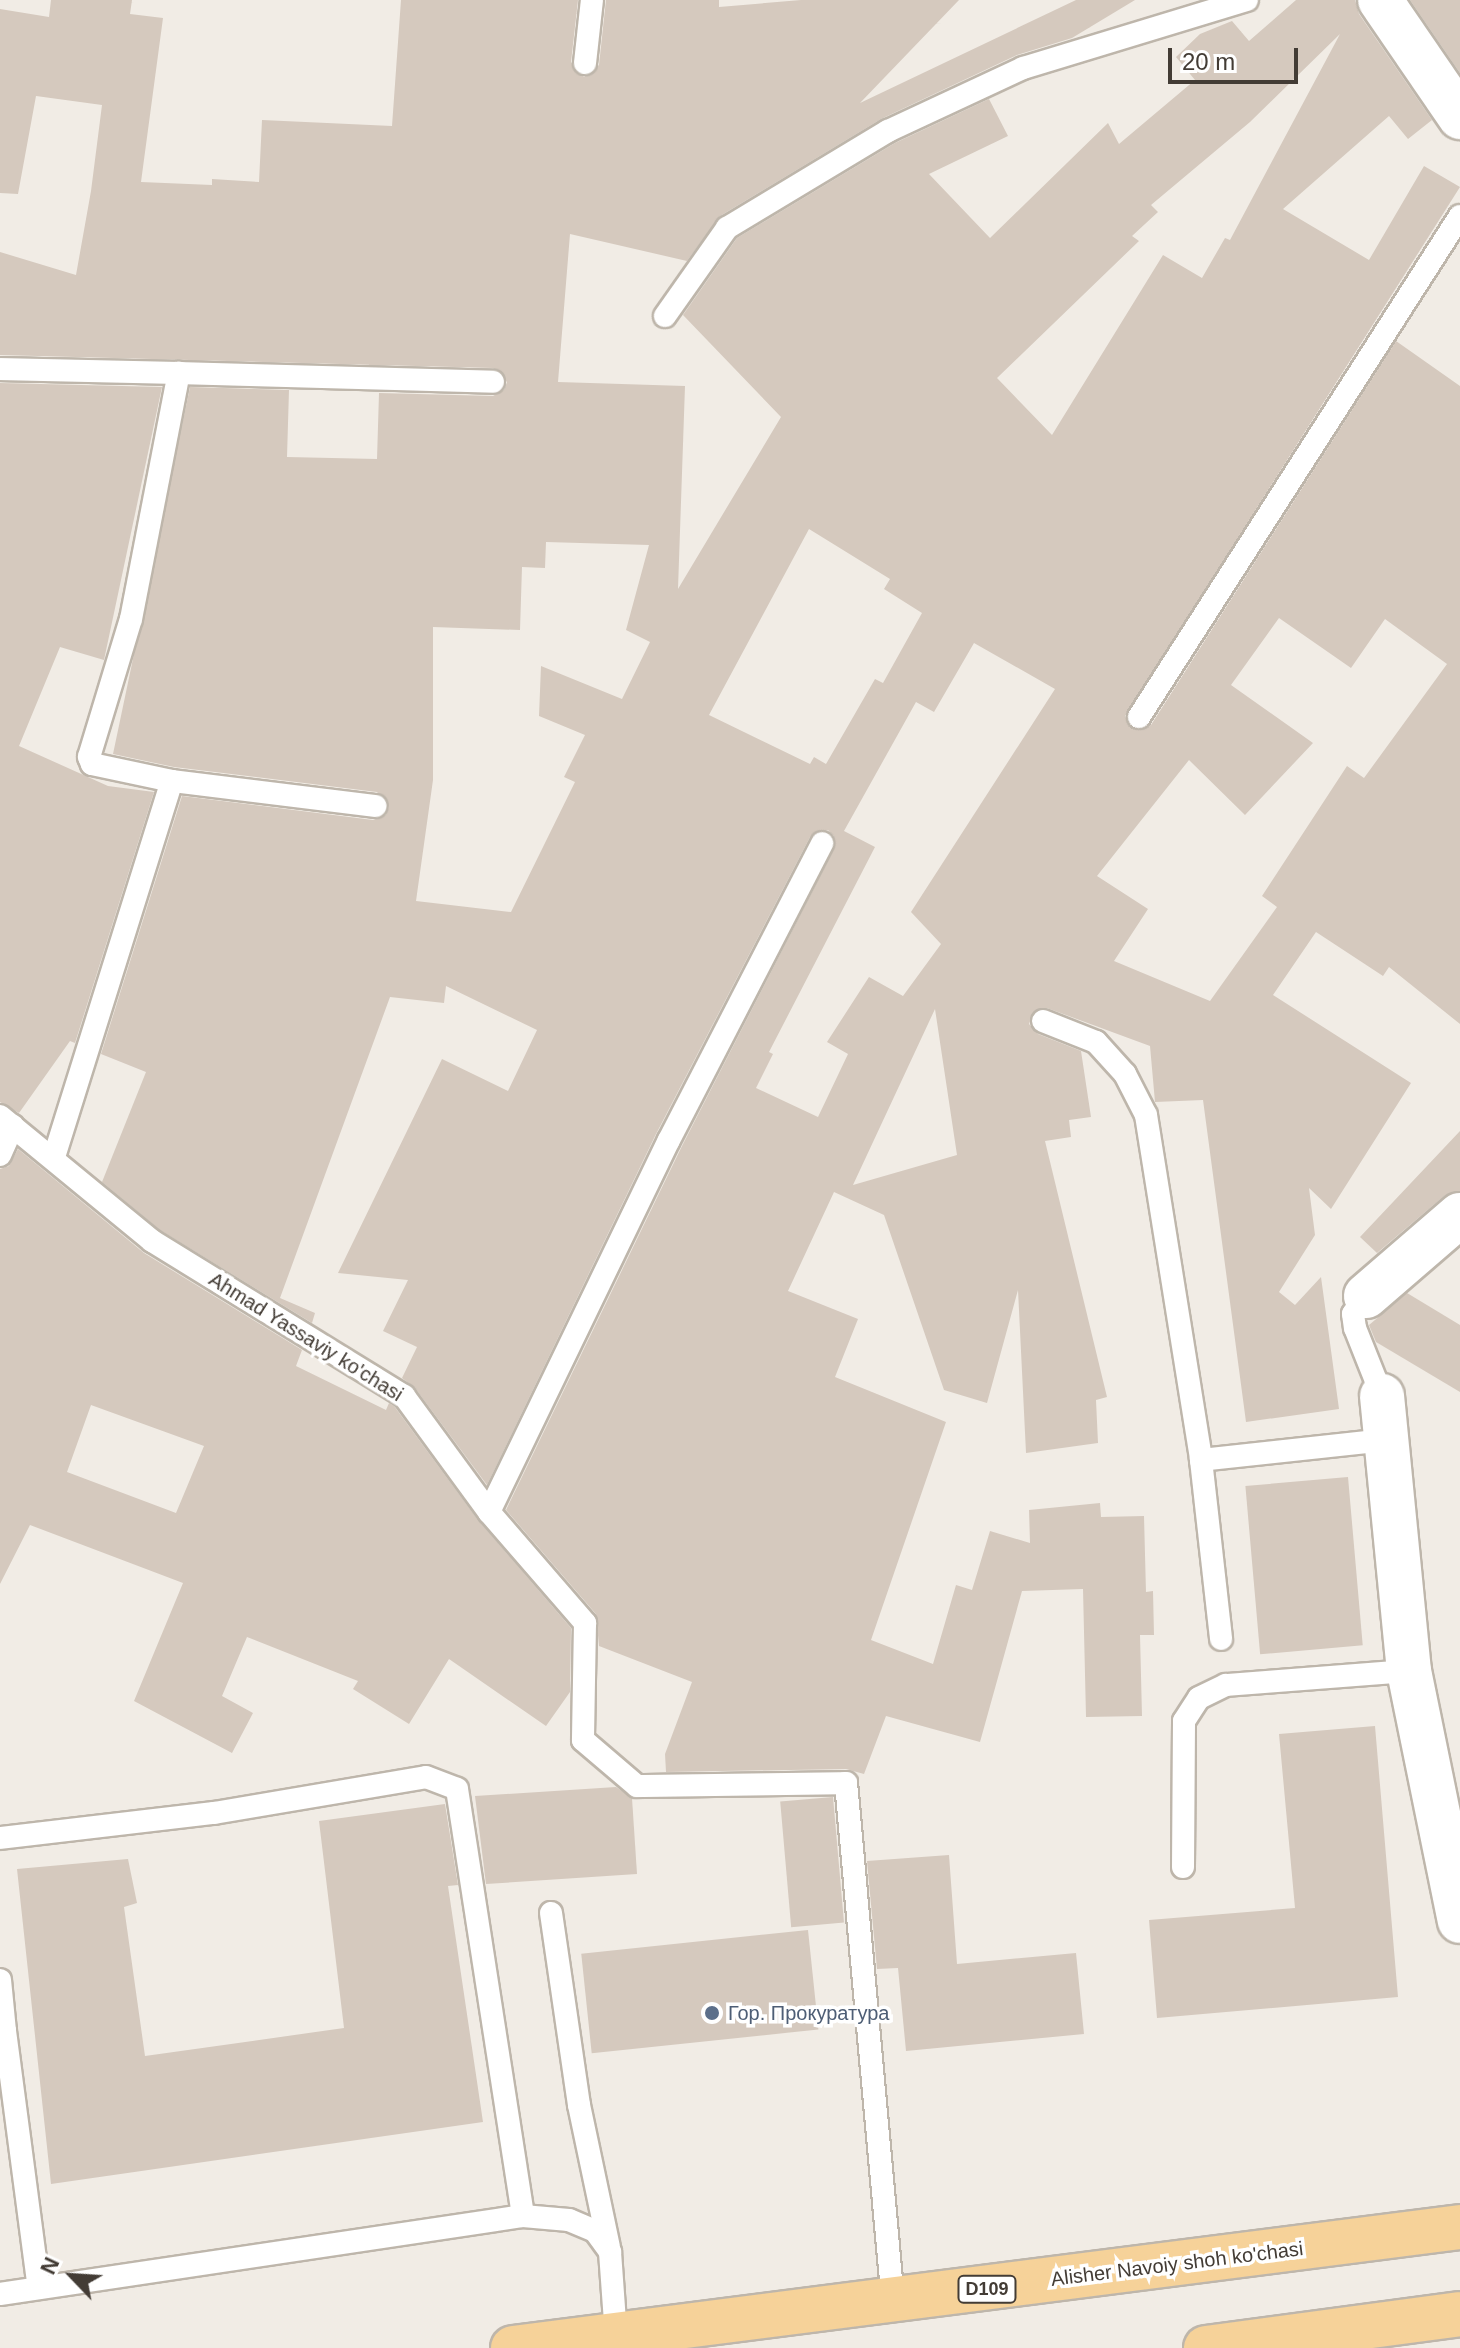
<!DOCTYPE html>
<meta charset="utf-8">
<style>
body{margin:0}
#map{position:relative;width:1460px;height:2348px;overflow:hidden;background:#f1ece5;font-family:Helvetica,sans-serif}
div>[style]{position:absolute}
.building>*{inset:0;background:#d5c9be;transform-origin:0 0}
.roads{filter:drop-shadow(2px 0 #beb6ab) drop-shadow(-2px 0 #beb6ab) drop-shadow(0 2px #beb6ab) drop-shadow(0 -2px #beb6ab)}
.service>*{height:22px;margin:-11px;padding:0 11px;transform-origin:11px;border-radius:11px;background:#fff}
.minor>*{height:44px;margin:-22px;padding:0 22px;transform-origin:22px;border-radius:22px;background:#fff}
.primary>*{height:44px;margin:-22px;padding:0 22px;transform-origin:22px;border-radius:22px;background:#f6d299}
.dots>*{width:22px;height:22px;translate:-50% -50%;box-sizing:border-box;border:4px solid #fff;border-radius:50%}
span{translate:-50% -50%;white-space:nowrap;text-align:center;line-height:1.15;-webkit-text-stroke:7px #fff;paint-order:stroke}
.shield-label span{padding:2px 6px;background:#fff;border:2px solid;border-radius:6px;-webkit-text-stroke-width:0}
.shield-label{font-size:18px;color:#433c35;font-weight:700}
.street-label{font-size:20px;color:#433c35}
.service-label{font-size:20px;color:#4e5e75}
.left{translate:0 -50%;text-align:left}
.north{position:absolute;left:32px;top:2236px;width:80px;height:80px;-webkit-text-stroke:6px #fff;paint-order:stroke;rotate:295deg;font-size:22px;font-weight:700;line-height:32px;text-align:center;color:#433c35}
.north::after{content:'';display:block;margin:auto;width:28px;height:36px;background:#433c35;clip-path:polygon(50% 0,100% 100%,50% 72%,0 100%)}
.scale{position:absolute;left:1168px;top:48px;width:130px;height:36px;box-sizing:border-box;border:4px solid #433c35;border-top:0;padding-left:10px;font-size:24px;line-height:28px;white-space:nowrap;color:#433c35;-webkit-text-stroke:6px #fff;paint-order:stroke}
</style>
<div id="map">
<div class="building">
<div style="clip-path:polygon(evenodd,51px 0,132px 0,130px 14px,163px 18px,141px 182px,212px 185px,212px 179px,259px 182px,262px 120px,392px 126px,401px 0,578px 0,571px 62px,584px 77px,599px 65px,606px 0,719px 0,719px 7px,801px 0,959px 0,860px 103px,1076px 0,1135px 0,1072px 38px,1017px 55px,881px 119px,720px 216px,687px 261px,570px 234px,558px 382px,685px 386px,678px 589px,781px 417px,683px 315px,737px 238px,895px 143px,989px 99px,1008px 136px,929px 174px,990px 238px,1108px 123px,1119px 144px,1195px 80px,1176px 57px,1200px 34px,1232px 21px,1249px 41px,1296px 0,1355px 0,1359px 14px,1432px 120px,1408px 139px,1389px 116px,1283px 209px,1369px 260px,1424px 166px,1460px 187px,1125px 716px,1132px 729px,1151px 725px,1396px 341px,1460px 386px,1460px 1024px,1389px 967px,1383px 976px,1316px 932px,1273px 995px,1411px 1083px,1331px 1209px,1309px 1188px,1315px 1235px,1279px 1292px,1295px 1305px,1321px 1277px,1339px 1409px,1246px 1422px,1203px 1100px,1155px 1102px,1150px 1046px,1047px 1008px,1034px 1011px,1029px 1024px,1038px 1034px,1081px 1051px,1091px 1117px,1069px 1120px,1071px 1137px,1045px 1141px,1107px 1397px,1096px 1400px,1098px 1443px,1026px 1453px,1018px 1290px,987px 1403px,944px 1390px,884px 1215px,834px 1192px,788px 1291px,858px 1319px,835px 1377px,946px 1422px,871px 1640px,933px 1664px,956px 1585px,972px 1590px,990px 1531px,1030px 1543px,1029px 1510px,1100px 1503px,1101px 1517px,1144px 1516px,1146px 1592px,1153px 1591px,1154px 1635px,1140px 1635px,1142px 1716px,1086px 1717px,1083px 1589px,1022px 1591px,980px 1742px,886px 1716px,864px 1774px,846px 1769px,666px 1772px,665px 1754px,692px 1682px,599px 1646px,596px 1614px,506px 1510px,682px 1146px,834px 849px,834px 836px,828px 830px,810px 837px,656px 1134px,487px 1485px,415px 1388px,402px 1378px,417px 1347px,383px 1331px,408px 1280px,338px 1273px,442px 1059px,508px 1091px,537px 1030px,446px 986px,444px 1003px,390px 997px,280px 1298px,315px 1313px,312px 1323px,160px 1230px,102px 1182px,146px 1072px,101px 1054px,182px 796px,373px 820px,386px 815px,389px 807px,377px 792px,174px 767px,113px 754px,190px 387px,289px 390px,287px 457px,377px 459px,379px 393px,493px 396px,504px 390px,507px 382px,493px 368px,0 355px,0 252px,76px 275px,91px 191px,102px 105px,36px 96px,18px 194px,0 193px,0 9px,49px 17px,51px 0,1340px 34px,1230px 240px,1225px 238px,1202px 278px,1163px 255px,1052px 435px,997px 378px,1139px 241px,1132px 236px,1158px 212px,1151px 205px,1250px 122px,1340px 34px,51px 0,809px 529px,890px 579px,884px 589px,922px 613px,883px 683px,875px 679px,826px 764px,814px 757px,810px 764px,709px 715px,809px 529px,51px 0,546px 542px,649px 545px,626px 630px,650px 642px,622px 699px,541px 666px,539px 716px,585px 735px,564px 777px,575px 782px,511px 912px,416px 901px,433px 780px,433px 627px,520px 630px,522px 567px,545px 568px,546px 542px,51px 0,1279px 618px,1351px 668px,1385px 619px,1447px 664px,1364px 778px,1347px 766px,1262px 896px,1277px 907px,1210px 1001px,1114px 961px,1148px 909px,1097px 876px,1189px 760px,1245px 815px,1313px 743px,1231px 685px,1279px 618px,51px 0,974px 643px,1055px 689px,911px 912px,941px 944px,903px 996px,869px 977px,827px 1042px,848px 1054px,818px 1117px,756px 1088px,773px 1054px,769px 1052px,875px 847px,844px 831px,916px 702px,934px 712px,974px 643px,51px 0,935px 1009px,957px 1155px,853px 1185px,935px 1009px)"></div>
<div style="clip-path:polygon(1410px 0,1460px 0,1460px 73px)"></div>
<div style="clip-path:polygon(0 383px,162px 387px,104px 660px,60px 647px,19px 746px,108px 786px,154px 792px,75px 1043px,70px 1041px,19px 1113px,0 1102px)"></div>
<div style="clip-path:polygon(1460px 1131px,1460px 1191px,1444px 1196px,1377px 1253px,1360px 1237px)"></div>
<div style="clip-path:polygon(evenodd,18px 1149px,144px 1253px,302px 1350px,296px 1366px,386px 1410px,389px 1403px,394px 1406px,478px 1520px,571px 1628px,570px 1692px,546px 1726px,449px 1659px,409px 1724px,353px 1689px,358px 1681px,247px 1637px,222px 1696px,253px 1713px,232px 1753px,134px 1701px,183px 1583px,30px 1525px,0 1584px,0 1169px,9px 1166px,18px 1149px,91px 1405px,204px 1446px,176px 1513px,67px 1472px,91px 1405px)"></div>
<div style="clip-path:polygon(1407px 1293px,1460px 1325px,1460px 1392px,1376px 1342px,1369px 1325px)"></div>
<div style="left:1348px;top:1477px;width:169px;height:103px;rotate:85deg"></div>
<div style="clip-path:polygon(1375px 1726px,1398px 1997px,1157px 2018px,1149px 1920px,1295px 1908px,1279px 1734px)"></div>
<div style="clip-path:polygon(616px 1787px,632px 1798px,637px 1874px,486px 1884px,475px 1796px)"></div>
<div style="left:833px;top:1797px;width:126px;height:53px;rotate:85deg"></div>
<div style="clip-path:polygon(445px 1804px,458px 1885px,448px 1886px,483px 2122px,51px 2184px,17px 1869px,128px 1859px,137px 1903px,124px 1907px,145px 2056px,344px 2028px,319px 1821px)"></div>
<div style="clip-path:polygon(949px 1855px,957px 1964px,1076px 1953px,1084px 2034px,906px 2051px,898px 1968px,877px 1969px,867px 1861px)"></div>
<div style="left:808px;top:1930px;width:100px;height:228px;rotate:84deg"></div>
</div>
<div class="roads">
<div class="service">
<div style="left:585px;top:63px;width:63px;rotate:-83.7deg"></div>
<div style="left:665px;top:316px;width:108px;rotate:-54.8deg"></div>
<div style="left:727px;top:228px;width:188px;rotate:-31.1deg"></div>
<div style="left:888px;top:131px;width:149px;rotate:-25deg"></div>
<div style="left:1023px;top:68px;width:234px;rotate:-16.9deg"></div>
<div style="left:0;top:369px;width:179px;rotate:1.3deg"></div>
<div style="left:1139px;top:717px;width:595px;rotate:-57.35deg"></div>
<div style="left:172px;top:781px;width:205px;rotate:7deg"></div>
<div style="left:1043px;top:1021px;width:57px;rotate:21.6deg"></div>
<div style="left:1096px;top:1042px;width:43px;rotate:47.8deg"></div>
<div style="left:1125px;top:1074px;width:46px;rotate:62.9deg"></div>
<div style="left:1146px;top:1115px;width:349px;rotate:80.9deg"></div>
<div style="left:1201px;top:1460px;width:180px;rotate:83.6deg"></div>
<div style="left:0;top:1116px;width:197px;rotate:39.4deg"></div>
<div style="left:152px;top:1241px;width:296px;rotate:31.6deg"></div>
<div style="left:404px;top:1396px;width:144px;rotate:53.8deg"></div>
<div style="left:489px;top:1512px;width:147px;rotate:49.1deg"></div>
<div style="left:585px;top:1623px;width:117px;rotate:91deg"></div>
<div style="left:583px;top:1740px;width:71px;rotate:40.4deg"></div>
<div style="left:637px;top:1786px;width:209px;rotate:-0.8deg"></div>
<div style="left:846px;top:1783px;width:520px;rotate:84.82deg"></div>
<div style="left:0;top:1155px;width:32px;rotate:-66deg"></div>
<div style="left:54px;top:1157px;width:394px;rotate:-72.6deg"></div>
<div style="left:172px;top:781px;width:82px;rotate:-168deg"></div>
<div style="left:92px;top:764px;width:8px;rotate:-113deg"></div>
<div style="left:89px;top:757px;width:144px;rotate:-73.1deg"></div>
<div style="left:131px;top:619px;width:251px;rotate:-79deg"></div>
<div style="left:179px;top:373px;width:314px;rotate:1.6deg"></div>
<div style="left:1366px;top:1296px;width:22px;rotate:126deg"></div>
<div style="left:1353px;top:1314px;width:14px;rotate:82deg"></div>
<div style="left:1355px;top:1328px;width:73px;rotate:68.3deg"></div>
<div style="left:1201px;top:1460px;width:186px;rotate:-6.2deg"></div>
<div style="left:489px;top:1512px;width:413px;rotate:-64.2deg"></div>
<div style="left:669px;top:1140px;width:334px;rotate:-62.7deg"></div>
<div style="left:0;top:1838px;width:215px;rotate:-6.7deg"></div>
<div style="left:214px;top:1813px;width:215px;rotate:-9.6deg"></div>
<div style="left:426px;top:1777px;width:33px;rotate:21deg"></div>
<div style="left:457px;top:1789px;width:432px;rotate:81.2deg"></div>
<div style="left:1183px;top:1867px;width:146px;rotate:-89.6deg"></div>
<div style="left:1184px;top:1721px;width:27px;rotate:-57deg"></div>
<div style="left:1199px;top:1698px;width:30px;rotate:-26deg"></div>
<div style="left:1226px;top:1685px;width:184px;rotate:-4.4deg"></div>
<div style="left:551px;top:1913px;width:194px;rotate:81.7deg"></div>
<div style="left:579px;top:2105px;width:145px;rotate:78.1deg"></div>
<div style="left:0;top:1980px;width:51px;rotate:84.4deg"></div>
<div style="left:0;top:2031px;width:5px"></div>
<div style="left:5px;top:2031px;width:259px;rotate:82.5deg"></div>
<div style="left:0;top:2294px;width:529px;rotate:-8.48deg"></div>
<div style="left:523px;top:2216px;width:46px;rotate:5deg"></div>
<div style="left:569px;top:2220px;width:28px;rotate:23deg"></div>
<div style="left:595px;top:2231px;width:26px;rotate:54deg"></div>
<div style="left:610px;top:2252px;width:83px;rotate:85.9deg"></div>
</div>
<div class="minor">
<div style="left:1380px;top:0;width:142px;rotate:55.6deg"></div>
<div style="left:1366px;top:1296px;width:124px;rotate:-40.8deg"></div>
<div style="left:1382px;top:1396px;width:276px;rotate:84.4deg"></div>
<div style="left:1409px;top:1671px;width:255px;rotate:78.5deg"></div>
</div>
<div class="primary">
<div style="left:513px;top:2348px;width:955px;rotate:-7.28deg"></div>
<div style="left:1206px;top:2348px;width:256px;rotate:-7.6deg"></div>
</div>
</div>
<div class="dots">
<div style="left:712px;top:2013px;background:#5c6f8a"></div>
</div>
<div class="shield-label">
<span style="left:987px;top:2289px">D109</span>
</div>
<div class="street-label">
<span style="left:306px;top:1337px;rotate:32deg">Ahmad Yassaviy ko'chasi</span>
<span style="left:1177px;top:2264px;rotate:-7deg">Alisher Navoiy shoh ko'chasi</span>
</div>
<div class="service-label">
<span class="left" style="left:728px;top:2013px">Гор. Прокуратура</span>
</div>
<div class="north">N</div>
<div class="scale">20 m</div>
</div>
